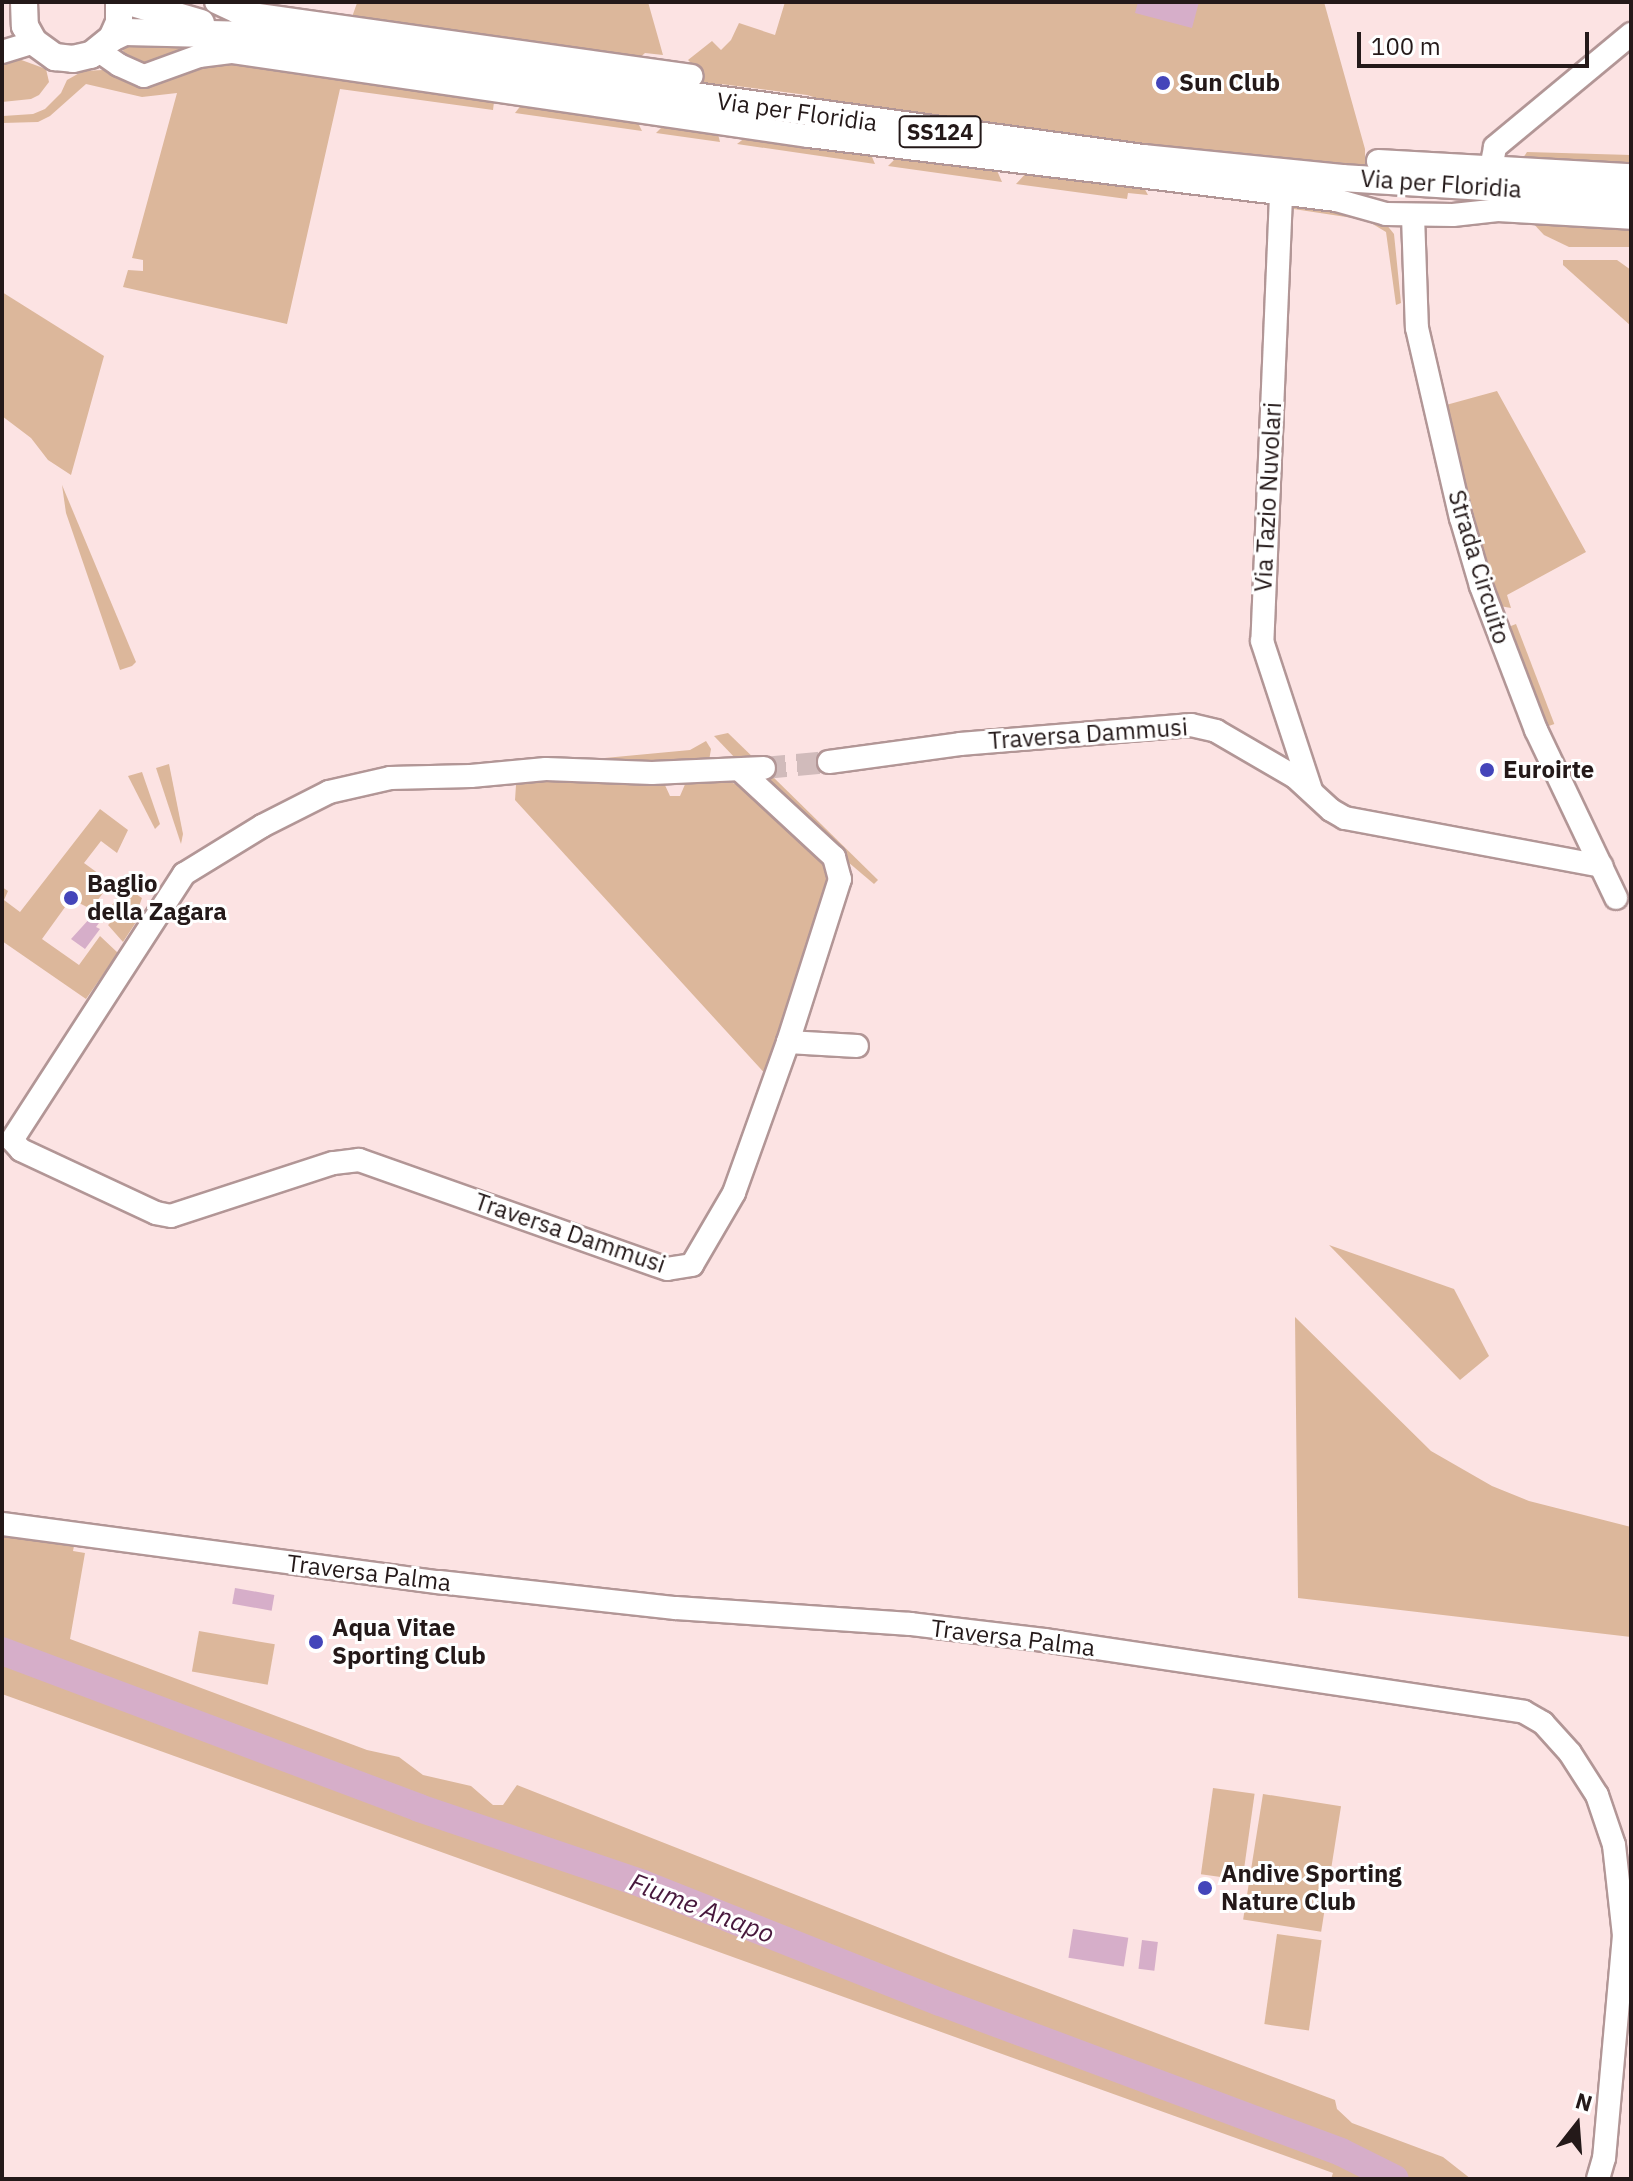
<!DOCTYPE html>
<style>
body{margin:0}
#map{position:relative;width:1633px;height:2181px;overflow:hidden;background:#fce3e3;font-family:"IBM Plex Sans",sans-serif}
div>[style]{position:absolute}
.green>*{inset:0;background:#dcb79b;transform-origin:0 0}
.water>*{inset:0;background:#d6aec9;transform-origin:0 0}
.river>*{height:28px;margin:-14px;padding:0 14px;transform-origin:14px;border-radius:14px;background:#d6aec9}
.minor-tunnel>*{height:22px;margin-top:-11px;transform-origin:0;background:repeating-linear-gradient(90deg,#d1bbbb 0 22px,transparent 0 33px)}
.roads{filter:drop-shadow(2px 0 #b29696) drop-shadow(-2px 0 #b29696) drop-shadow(0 2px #b29696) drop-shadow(0 -2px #b29696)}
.minor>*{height:22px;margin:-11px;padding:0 11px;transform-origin:11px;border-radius:11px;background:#fff}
.major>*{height:26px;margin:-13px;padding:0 13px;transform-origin:13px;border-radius:13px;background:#fff}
.dots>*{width:22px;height:22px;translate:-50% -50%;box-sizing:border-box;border:4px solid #fff;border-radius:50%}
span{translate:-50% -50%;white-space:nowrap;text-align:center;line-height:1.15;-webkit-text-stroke:6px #fff;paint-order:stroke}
.shield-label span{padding:2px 6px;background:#fff;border:2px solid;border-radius:6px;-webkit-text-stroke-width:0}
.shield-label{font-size:22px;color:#241919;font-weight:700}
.poi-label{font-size:24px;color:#241919;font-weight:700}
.left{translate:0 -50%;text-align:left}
.street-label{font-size:24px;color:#241919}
.water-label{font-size:26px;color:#47183c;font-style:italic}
.frame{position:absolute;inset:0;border:4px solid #241919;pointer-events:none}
.north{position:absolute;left:1537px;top:2085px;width:80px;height:80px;-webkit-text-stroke:6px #fff;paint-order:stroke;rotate:17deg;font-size:22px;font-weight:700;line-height:32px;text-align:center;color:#241919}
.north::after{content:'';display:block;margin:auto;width:28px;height:36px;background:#241919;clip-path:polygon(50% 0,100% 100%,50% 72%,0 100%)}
.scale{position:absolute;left:1357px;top:32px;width:232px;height:36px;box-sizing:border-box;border:4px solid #241919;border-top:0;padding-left:10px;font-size:24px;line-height:28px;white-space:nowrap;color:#241919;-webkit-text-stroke:6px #fff;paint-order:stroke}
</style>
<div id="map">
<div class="green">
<div style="clip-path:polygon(363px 2px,648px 2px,663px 55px,645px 53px,636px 61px,352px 17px,357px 3px)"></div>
<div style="clip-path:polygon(785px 2px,1324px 2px,1365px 149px,1365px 165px,1145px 145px,854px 110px,807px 95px,721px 84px,700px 84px,695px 67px,688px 60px,712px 41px,721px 50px,731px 40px,739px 23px,775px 35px)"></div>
<div style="clip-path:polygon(124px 41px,227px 44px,150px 68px,125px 56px,122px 47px)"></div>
<div style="clip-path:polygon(16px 58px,46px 69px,49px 82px,39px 95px,31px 99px,2px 102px,2px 66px)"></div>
<div style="clip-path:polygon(212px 60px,490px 98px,494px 102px,493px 110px,340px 89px,287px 324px,123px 287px,128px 270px,143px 271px,143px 260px,132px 258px,177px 93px,142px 97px,86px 84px,50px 116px,38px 122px,2px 123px,3px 116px,33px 114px,45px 109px,61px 93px,67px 80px,83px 71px,103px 70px,126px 82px,146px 85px)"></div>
<div style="clip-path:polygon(522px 104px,636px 119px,642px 131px,515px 113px)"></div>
<div style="clip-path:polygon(666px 123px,717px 130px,720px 142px,656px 133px)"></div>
<div style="clip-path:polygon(750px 134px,869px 150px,875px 164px,737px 144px)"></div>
<div style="clip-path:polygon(1527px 152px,1631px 155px,1631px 166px,1521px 161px)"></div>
<div style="clip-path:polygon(900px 154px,995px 166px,1002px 182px,888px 166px)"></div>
<div style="clip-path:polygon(1028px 171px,1143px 186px,1148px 195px,1128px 193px,1127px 199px,1016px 184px)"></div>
<div style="clip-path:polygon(1289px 205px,1334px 207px,1386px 224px,1394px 234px,1401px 303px,1396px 305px,1386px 232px,1366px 220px,1287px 208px)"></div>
<div style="clip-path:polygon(1530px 220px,1631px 225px,1631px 247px,1569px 247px,1544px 235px)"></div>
<div style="clip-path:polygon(1563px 260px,1617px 260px,1631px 270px,1631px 326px,1563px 265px)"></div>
<div style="clip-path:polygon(2px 292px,104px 356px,71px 475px,48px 460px,31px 438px,2px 416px)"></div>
<div style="clip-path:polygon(1497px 391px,1586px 552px,1507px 595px,1511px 608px,1500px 606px,1490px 578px,1446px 405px)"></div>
<div style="clip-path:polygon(62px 485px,136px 662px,132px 666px,120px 670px,66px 513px)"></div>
<div style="left:1516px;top:624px;width:107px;height:9px;rotate:69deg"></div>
<div style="clip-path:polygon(728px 733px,760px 764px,737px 760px,714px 736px)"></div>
<div style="clip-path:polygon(706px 741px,711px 749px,708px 767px,597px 763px,594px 759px,690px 750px)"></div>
<div style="clip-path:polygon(169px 764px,183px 834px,181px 844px,156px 768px)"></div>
<div style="clip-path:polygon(142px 772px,160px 824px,155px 829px,128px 776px)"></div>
<div style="clip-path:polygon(769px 773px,878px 880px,874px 884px,797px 819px,769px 786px)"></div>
<div style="clip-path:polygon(540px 778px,664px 783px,670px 796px,680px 796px,686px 782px,723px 779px,750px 790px,821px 854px,834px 882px,769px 1078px,515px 800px,516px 785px)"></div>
<div style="clip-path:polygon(100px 809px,128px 830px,117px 853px,101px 841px,84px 863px,106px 879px,109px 885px,91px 909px,73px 900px,68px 903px,42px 939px,79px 965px,100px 936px,118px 953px,86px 999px,2px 941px,2px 887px,8px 891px,4px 900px,20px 912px)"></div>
<div style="clip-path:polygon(125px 887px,142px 898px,137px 912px,140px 916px,123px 942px,108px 925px,111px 922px,105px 915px)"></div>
<div style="clip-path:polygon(1329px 1245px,1454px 1289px,1489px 1356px,1460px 1380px)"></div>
<div style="clip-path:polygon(1295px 1317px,1431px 1451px,1492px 1486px,1529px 1501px,1631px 1527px,1631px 1637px,1298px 1598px)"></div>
<div style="clip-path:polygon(2px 1534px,75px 1541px,73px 1551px,85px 1553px,70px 1639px,367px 1750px,399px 1757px,423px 1775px,471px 1786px,493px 1805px,503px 1805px,517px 1785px,956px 1958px,1335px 2100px,1337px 2109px,1352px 2123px,1443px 2157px,1471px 2179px,1331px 2179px,1333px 2173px,2px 1694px)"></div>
<div style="left:199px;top:1631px;width:77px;height:41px;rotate:10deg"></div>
<div style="left:1213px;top:1788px;width:42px;height:87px;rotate:8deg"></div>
<div style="left:1263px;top:1794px;width:79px;height:127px;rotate:9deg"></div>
<div style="left:1277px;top:1934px;width:45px;height:91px;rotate:8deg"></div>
</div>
<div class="water">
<div style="clip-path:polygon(1138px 2px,1199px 2px,1192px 28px,1135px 13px)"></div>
<div style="clip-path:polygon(91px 917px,99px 923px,96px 927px,100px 929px,85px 949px,71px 939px)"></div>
<div style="left:235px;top:1588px;width:40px;height:16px;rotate:10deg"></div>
<div style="left:1073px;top:1929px;width:56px;height:29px;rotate:9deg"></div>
<div style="left:1142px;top:1940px;width:16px;height:29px;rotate:7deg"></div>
</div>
<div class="river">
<div style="left:2px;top:1651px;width:446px;rotate:20.6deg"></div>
<div style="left:419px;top:1808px;width:237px;rotate:18.7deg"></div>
<div style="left:643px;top:1884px;width:320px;rotate:21.7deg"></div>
<div style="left:940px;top:2002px;width:428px;rotate:20.5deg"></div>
<div style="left:1341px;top:2152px;width:60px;rotate:26.6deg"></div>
</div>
<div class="minor-tunnel">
<div style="left:764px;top:768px;width:65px;rotate:-5.3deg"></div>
</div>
<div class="roads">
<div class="minor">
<div style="left:216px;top:2px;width:23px;rotate:25deg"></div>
<div style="left:237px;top:12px;width:459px;rotate:8deg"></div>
<div style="left:99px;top:51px;width:24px;rotate:35deg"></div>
<div style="left:119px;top:65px;width:27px;rotate:24deg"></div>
<div style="left:144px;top:76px;width:59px;rotate:-20deg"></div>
<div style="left:199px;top:56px;width:34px;rotate:-7deg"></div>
<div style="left:233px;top:52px;width:582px;rotate:8.3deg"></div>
<div style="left:809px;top:136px;width:531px;rotate:6.92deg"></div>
<div style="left:1336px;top:200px;width:52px;rotate:15.6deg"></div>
<div style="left:1386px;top:214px;width:67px;rotate:0.9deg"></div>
<div style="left:1453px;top:215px;width:45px;rotate:-6.3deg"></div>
<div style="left:1498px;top:210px;width:133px;rotate:3.4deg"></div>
<div style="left:2px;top:52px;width:34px;rotate:-17deg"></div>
<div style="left:1378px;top:161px;width:253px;rotate:3.2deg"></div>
<div style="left:1491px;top:168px;width:21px;rotate:-79deg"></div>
<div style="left:1495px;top:147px;width:177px;rotate:-39.7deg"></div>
<div style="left:1281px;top:196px;width:445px;rotate:92.4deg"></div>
<div style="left:1262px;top:641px;width:157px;rotate:71.8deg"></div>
<div style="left:1413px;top:216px;width:112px;rotate:88deg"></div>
<div style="left:1417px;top:328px;width:195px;rotate:77deg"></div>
<div style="left:1461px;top:518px;width:71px;rotate:73.6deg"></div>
<div style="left:1481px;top:586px;width:154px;rotate:69.1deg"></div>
<div style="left:1536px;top:730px;width:186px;rotate:64.5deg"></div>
<div style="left:829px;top:762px;width:132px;rotate:-7.8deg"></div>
<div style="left:960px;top:744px;width:232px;rotate:-4.7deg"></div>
<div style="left:1191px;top:725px;width:26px;rotate:13deg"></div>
<div style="left:1216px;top:731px;width:91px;rotate:30.2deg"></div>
<div style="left:1295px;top:777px;width:49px;rotate:42.5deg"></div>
<div style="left:1331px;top:810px;width:16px;rotate:30deg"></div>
<div style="left:1345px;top:818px;width:261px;rotate:10.6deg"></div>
<div style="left:741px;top:771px;width:127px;rotate:42.8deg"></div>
<div style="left:834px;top:857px;width:23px;rotate:75deg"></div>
<div style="left:840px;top:879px;width:171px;rotate:107.7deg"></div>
<div style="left:788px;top:1042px;width:160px;rotate:109.7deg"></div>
<div style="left:734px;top:1193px;width:83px;rotate:120.3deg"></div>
<div style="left:692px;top:1265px;width:25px;rotate:171deg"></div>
<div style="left:667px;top:1269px;width:327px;rotate:-160.5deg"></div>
<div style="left:359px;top:1160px;width:26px;rotate:173deg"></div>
<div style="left:333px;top:1163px;width:170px;rotate:161.9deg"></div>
<div style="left:171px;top:1216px;width:15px;rotate:-169deg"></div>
<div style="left:156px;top:1213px;width:149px;rotate:-155deg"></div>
<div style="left:21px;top:1150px;width:13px;rotate:-132deg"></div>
<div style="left:12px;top:1140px;width:317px;rotate:-57.1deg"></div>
<div style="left:184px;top:874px;width:92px;rotate:-31.6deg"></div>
<div style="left:262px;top:826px;width:75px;rotate:-26.9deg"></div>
<div style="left:329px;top:792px;width:63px;rotate:-12.9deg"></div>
<div style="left:390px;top:778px;width:81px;rotate:-1.4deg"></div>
<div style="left:471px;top:776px;width:75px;rotate:-5.3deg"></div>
<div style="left:546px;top:769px;width:106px;rotate:2.2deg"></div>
<div style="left:652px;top:773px;width:112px;rotate:-2.6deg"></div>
<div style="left:788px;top:1042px;width:69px;rotate:3.3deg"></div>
<div style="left:2px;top:1524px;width:441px;rotate:7.6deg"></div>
<div style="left:439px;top:1582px;width:238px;rotate:6.3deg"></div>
<div style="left:676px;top:1608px;width:235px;rotate:3.9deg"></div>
<div style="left:910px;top:1624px;width:135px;rotate:6.8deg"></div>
<div style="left:1044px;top:1640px;width:485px;rotate:8.5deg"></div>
<div style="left:1524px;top:1712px;width:22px;rotate:30deg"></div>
<div style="left:1543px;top:1723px;width:40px;rotate:48deg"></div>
<div style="left:1570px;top:1753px;width:50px;rotate:57.3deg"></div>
<div style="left:1597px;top:1795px;width:53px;rotate:71.2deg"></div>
<div style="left:1614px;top:1845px;width:91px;rotate:83.7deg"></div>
<div style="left:1624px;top:1935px;width:224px;rotate:95.1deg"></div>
<div style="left:1604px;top:2158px;width:22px;rotate:106deg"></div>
</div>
<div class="major">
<div style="left:24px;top:2px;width:24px;rotate:88deg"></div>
<div style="left:25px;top:26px;width:18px;rotate:61deg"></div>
<div style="left:34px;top:42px;width:26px;rotate:36deg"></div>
<div style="left:55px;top:57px;width:18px;rotate:6deg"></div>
<div style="left:73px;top:59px;width:18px;rotate:-13deg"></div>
<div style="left:91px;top:55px;width:27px;rotate:-39deg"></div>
<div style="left:112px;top:38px;width:17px;rotate:-66deg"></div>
<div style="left:119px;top:22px;width:20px;rotate:-90deg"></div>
<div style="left:129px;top:2px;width:75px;rotate:16.3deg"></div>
<div style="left:112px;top:38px;width:14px;rotate:-25deg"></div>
<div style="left:125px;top:32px;width:127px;rotate:1.4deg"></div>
<div style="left:252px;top:35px;width:899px;rotate:7.86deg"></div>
<div style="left:1143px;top:158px;width:200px;rotate:5.7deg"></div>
<div style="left:1342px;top:178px;width:290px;rotate:3.6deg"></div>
</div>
</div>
<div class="dots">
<div style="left:1163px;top:83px;background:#4445ba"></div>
<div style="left:1487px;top:770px;background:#4445ba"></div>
<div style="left:71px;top:898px;background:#4445ba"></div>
<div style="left:316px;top:1642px;background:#4445ba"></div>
<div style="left:1205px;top:1888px;background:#4445ba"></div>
</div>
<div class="shield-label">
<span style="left:940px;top:132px">SS124</span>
</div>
<div class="poi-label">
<span class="left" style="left:1179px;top:83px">Sun Club</span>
<span class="left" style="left:1503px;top:770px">Euroirte</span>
<span class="left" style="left:87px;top:898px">Baglio<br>della Zagara</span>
<span class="left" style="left:332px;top:1642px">Aqua Vitae<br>Sporting Club</span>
<span class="left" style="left:1221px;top:1888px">Andive Sporting<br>Nature Club</span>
</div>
<div class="street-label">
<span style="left:797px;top:112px;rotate:8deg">Via per Floridia</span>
<span style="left:1441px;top:184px;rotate:4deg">Via per Floridia</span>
<span style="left:1268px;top:497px;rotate:-87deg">Via Tazio Nuvolari</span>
<span style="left:1479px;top:567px;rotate:73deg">Strada Circuito</span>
<span style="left:1088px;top:734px;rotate:-4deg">Traversa Dammusi</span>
<span style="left:570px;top:1233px;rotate:19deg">Traversa Dammusi</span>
<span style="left:369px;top:1573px;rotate:7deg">Traversa Palma</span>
<span style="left:1013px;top:1638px;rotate:7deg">Traversa Palma</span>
</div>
<div class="water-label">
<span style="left:702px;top:1908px;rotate:21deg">Fiume Anapo</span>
</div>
<div class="frame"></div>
<div class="north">N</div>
<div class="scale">100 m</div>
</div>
